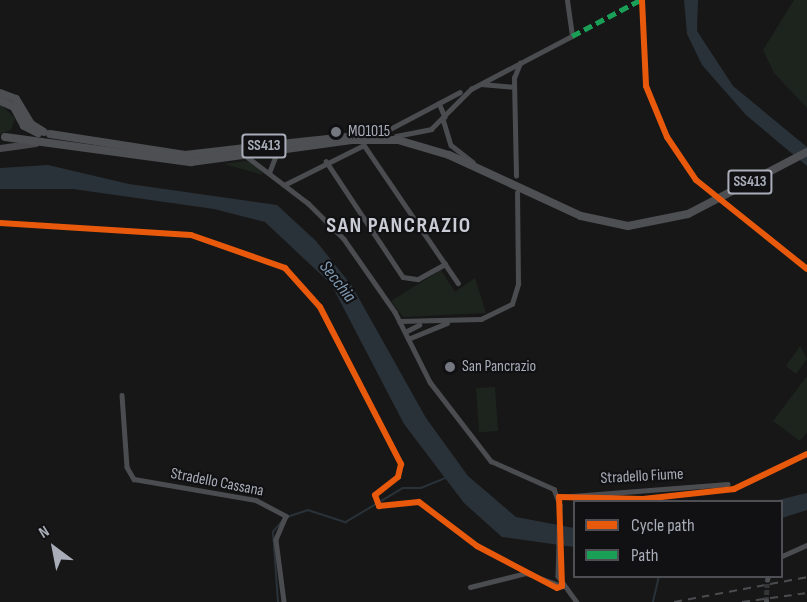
<!DOCTYPE html>
<style>
body{margin:0}
#map{position:relative;width:807px;height:602px;overflow:hidden;background:#171717;font-family:"Sofia Sans Condensed",sans-serif}
div>[style]{position:absolute}
.green>*{inset:0;background:#1d241e;transform-origin:0 0}
.water>*{inset:0;background:#2a3239}
.stream>*{height:1.5px;margin:-0.75px;padding:0 0.75px;transform-origin:0.75px;border-radius:0.75px;background:#2a3239}
.minor-tunnel>*{height:4.5px;margin-top:-2.25px;transform-origin:0;background:repeating-linear-gradient(90deg,#343537 0 4.5px,transparent 0 6.5px)}
.minor>*{height:4.5px;margin:-2.25px;padding:0 2.25px;transform-origin:2.25px;border-radius:2.25px;background:#4b4c50}
.secondary>*{height:7px;margin:-3.5px;padding:0 3.5px;transform-origin:3.5px;border-radius:3.5px;background:#4a4a4e}
.primary>*{height:8px;margin:-4px;padding:0 4px;transform-origin:4px;border-radius:4px;background:#4d4f52}
.rail>*{height:1.5px;margin-top:-0.75px;transform-origin:0;background:repeating-linear-gradient(90deg,#4b4c4f 0 8px,transparent 0 14px)}
.quiet>*{height:4.5px;margin-top:-2.25px;transform-origin:0;background:repeating-linear-gradient(90deg,#1a9f57 0 9px,transparent 0 13.5px)}
.cycleway>*{height:6px;margin:-3px;padding:0 3px;transform-origin:3px;border-radius:3px;background:#e8590c}
.dots>*{width:16px;height:16px;translate:-50% -50%;box-sizing:border-box;border:3px solid #111113;border-radius:50%}
span{translate:-50% -50%;white-space:nowrap;text-align:center;line-height:1.15;-webkit-text-stroke:4.5px #111113;paint-order:stroke}
.shield-label span{padding:2px 4px;background:#111113;border:2px solid;border-radius:4px;-webkit-text-stroke-width:0}
.shield-label{font-size:15px;color:#a8adb8;font-weight:700}
.poi-label{font-size:16px;color:#a8adb8}
.left{translate:0 -50%;text-align:left}
.street-label{font-size:16px;color:#a8adb8}
.water-label{font-size:18px;color:#7f9bb3;font-style:italic}
.district-label{font-size:22px;color:#c9ccd4;font-weight:700;letter-spacing:1.5px}
.legend{position:absolute;left:573px;top:500px;width:210px;height:78px;box-sizing:border-box;background:#111113;border:2px solid #4d4f55;margin:0;padding:8px 10px;list-style:none;font-size:18px;color:#a8adb8}
.legend li{display:flex;align-items:center;gap:12px;height:30px}
.legend b{width:30px;border:2px solid #4d4f55}
.north{position:absolute;left:24px;top:518px;width:60px;height:60px;-webkit-text-stroke:4px #111113;paint-order:stroke;rotate:328deg;font-size:16px;font-weight:700;line-height:24px;text-align:center;color:#a8adb8}
.north::after{content:'';display:block;margin:auto;width:21px;height:27px;background:#a8adb8;clip-path:polygon(50% 0,100% 100%,50% 72%,0 100%)}
</style>
<div id="map">
<div class="green">
<div style="clip-path:polygon(794px 0,807px 0,807px 108px,774px 73px,763px 50px)"></div>
<div style="clip-path:polygon(0 104px,15px 118px,11px 130px,0 134px)"></div>
<div style="clip-path:polygon(255px 162px,263px 175px,224px 164px,244px 161px)"></div>
<div style="clip-path:polygon(441px 270px,455px 292px,475px 278px,486px 313px,403px 317px,391px 301px)"></div>
<div style="clip-path:polygon(800px 346px,807px 359px,796px 374px,786px 366px)"></div>
<div style="clip-path:polygon(807px 376px,807px 432px,800px 441px,773px 421px)"></div>
<div style="left:495px;top:387px;width:44px;height:19px;rotate:86deg"></div>
</div>
<div class="water">
<div style="clip-path:polygon(684px 0,698px 0,697px 31px,733px 86px,807px 147px,807px 166px,746px 115px,702px 65px,687px 34px)"></div>
<div style="clip-path:polygon(48px 165px,129px 184px,277px 205px,316px 241px,352px 286px,426px 418px,468px 476px,516px 517px,574px 528px,574px 547px,502px 537px,464px 503px,404px 424px,331px 284px,265px 222px,214px 209px,73px 189px,0 189px,0 168px)"></div>
<div style="clip-path:polygon(807px 493px,807px 510px,782px 518px,782px 502px,774px 501px)"></div>
</div>
<div class="stream">
<div style="left:287px;top:517px;width:22px;rotate:-18deg"></div>
<div style="left:308px;top:510px;width:40px;rotate:18deg"></div>
<div style="left:346px;top:522px;width:66px;rotate:-30.8deg"></div>
<div style="left:403px;top:488px;width:18px"></div>
<div style="left:421px;top:488px;width:27px;rotate:-22deg"></div>
<div style="left:278px;top:602px;width:70px;rotate:-94.1deg"></div>
<div style="left:273px;top:532px;width:16px;rotate:-50deg"></div>
<div style="left:653px;top:602px;width:27px;rotate:-77deg"></div>
</div>
<div class="minor-tunnel">
<div style="left:766px;top:601px;width:21px;rotate:-87deg"></div>
</div>
<div class="minor">
<div style="left:481px;top:84px;width:33px;rotate:5deg"></div>
<div style="left:439px;top:103px;width:15px;rotate:67deg"></div>
<div style="left:443px;top:119px;width:27px;rotate:73deg"></div>
<div style="left:451px;top:145px;width:28px;rotate:38deg"></div>
<div style="left:388px;top:130px;width:81px;rotate:-27.8deg"></div>
<div style="left:396px;top:136px;width:36px;rotate:-11deg"></div>
<div style="left:431px;top:129px;width:57px;rotate:-45deg"></div>
<div style="left:471px;top:89px;width:114px;rotate:-27.7deg"></div>
<div style="left:572px;top:36px;width:36px;rotate:-98deg"></div>
<div style="left:246px;top:156px;width:78px;rotate:37.2deg"></div>
<div style="left:308px;top:203px;width:51px;rotate:45deg"></div>
<div style="left:344px;top:239px;width:89px;rotate:55.1deg"></div>
<div style="left:395px;top:312px;width:78px;rotate:63.4deg"></div>
<div style="left:430px;top:382px;width:100px;rotate:52.3deg"></div>
<div style="left:491px;top:461px;width:69px;rotate:24deg"></div>
<div style="left:554px;top:489px;width:17px;rotate:69deg"></div>
<div style="left:560px;top:505px;width:71px;rotate:91.6deg"></div>
<div style="left:558px;top:576px;width:32px;rotate:54deg"></div>
<div style="left:326px;top:161px;width:139px;rotate:56.4deg"></div>
<div style="left:403px;top:277px;width:15px;rotate:8deg"></div>
<div style="left:418px;top:279px;width:31px;rotate:-29deg"></div>
<div style="left:269px;top:173px;width:22px;rotate:-69deg"></div>
<div style="left:516px;top:176px;width:98px;rotate:-91.2deg"></div>
<div style="left:514px;top:78px;width:16px;rotate:-68deg"></div>
<div style="left:284px;top:185px;width:89px;rotate:-26.6deg"></div>
<div style="left:364px;top:145px;width:167px;rotate:55.7deg"></div>
<div style="left:399px;top:321px;width:82px;rotate:-1.4deg"></div>
<div style="left:481px;top:319px;width:34px;rotate:-26deg"></div>
<div style="left:512px;top:304px;width:21px;rotate:-73deg"></div>
<div style="left:518px;top:284px;width:91px;rotate:-90.6deg"></div>
<div style="left:405px;top:332px;width:16px;rotate:-27deg"></div>
<div style="left:408px;top:339px;width:42px;rotate:-22.3deg"></div>
<div style="left:122px;top:395px;width:72px;rotate:86deg"></div>
<div style="left:127px;top:467px;width:14px;rotate:60deg"></div>
<div style="left:134px;top:479px;width:124px;rotate:9.8deg"></div>
<div style="left:256px;top:500px;width:34px;rotate:28deg"></div>
<div style="left:286px;top:516px;width:26px;rotate:113deg"></div>
<div style="left:276px;top:540px;width:63px;rotate:82.6deg"></div>
<div style="left:559px;top:497px;width:169px;rotate:-4.4deg"></div>
<div style="left:782px;top:556px;width:27px;rotate:-24deg"></div>
<div style="left:767px;top:580px;width:4px;rotate:-76deg"></div>
<div style="left:470px;top:587px;width:58px;rotate:-14deg"></div>
<div style="left:526px;top:573px;width:38px;rotate:20deg"></div>
<div style="left:766px;top:602px;width:1px;rotate:-90deg"></div>
</div>
<div class="secondary">
<div style="left:0;top:148px;width:36px;rotate:-8deg"></div>
</div>
<div class="primary">
<div style="left:0;top:93px;width:17px;rotate:21deg"></div>
<div style="left:16px;top:99px;width:29px;rotate:59deg"></div>
<div style="left:31px;top:124px;width:15px;rotate:32deg"></div>
<div style="left:0;top:101px;width:15px;rotate:23deg"></div>
<div style="left:14px;top:107px;width:21px;rotate:62deg"></div>
<div style="left:24px;top:126px;width:16px;rotate:27deg"></div>
<div style="left:50px;top:134px;width:137px;rotate:8.8deg"></div>
<div style="left:185px;top:155px;width:86px;rotate:-6.7deg"></div>
<div style="left:5px;top:137px;width:188px;rotate:7.7deg"></div>
<div style="left:191px;top:162px;width:162px;rotate:-7.8deg"></div>
<div style="left:352px;top:140px;width:46px"></div>
<div style="left:398px;top:140px;width:53px;rotate:16.4deg"></div>
<div style="left:449px;top:155px;width:145px;rotate:24.8deg"></div>
<div style="left:581px;top:216px;width:48px;rotate:12deg"></div>
<div style="left:628px;top:226px;width:61px;rotate:-11.3deg"></div>
<div style="left:688px;top:214px;width:134px;rotate:-27.5deg"></div>
<div style="left:281px;top:144px;width:94px;rotate:-6.1deg"></div>
</div>
<div class="rail">
<div style="left:674px;top:602px;width:135px;rotate:-10.6deg"></div>
<div style="left:742px;top:602px;width:66px;rotate:-7.9deg"></div>
</div>
<div class="quiet">
<div style="left:572px;top:36px;width:77px;rotate:-27.9deg"></div>
</div>
<div class="cycleway">
<div style="left:642px;top:0;width:86px;rotate:87.3deg"></div>
<div style="left:646px;top:86px;width:55px;rotate:67.6deg"></div>
<div style="left:667px;top:137px;width:52px;rotate:56deg"></div>
<div style="left:696px;top:180px;width:142px;rotate:38.7deg"></div>
<div style="left:0;top:223px;width:191px;rotate:3.6deg"></div>
<div style="left:191px;top:235px;width:100px;rotate:19.3deg"></div>
<div style="left:285px;top:268px;width:52px;rotate:48.1deg"></div>
<div style="left:320px;top:307px;width:177px;rotate:62.7deg"></div>
<div style="left:401px;top:464px;width:13px;rotate:103deg"></div>
<div style="left:398px;top:477px;width:29px;rotate:142deg"></div>
<div style="left:375px;top:495px;width:12px;rotate:70deg"></div>
<div style="left:379px;top:506px;width:40px;rotate:-5.7deg"></div>
<div style="left:419px;top:502px;width:73px;rotate:37.2deg"></div>
<div style="left:477px;top:546px;width:90px;rotate:27.7deg"></div>
<div style="left:557px;top:588px;width:5px;rotate:-22deg"></div>
<div style="left:562px;top:586px;width:89px;rotate:-91.9deg"></div>
<div style="left:559px;top:497px;width:84px;rotate:1.4deg"></div>
<div style="left:643px;top:499px;width:92px;rotate:-6.3deg"></div>
<div style="left:734px;top:489px;width:81px;rotate:-25.6deg"></div>
</div>
<div class="dots">
<div style="left:336px;top:132px;background:#757880"></div>
<div style="left:450px;top:367px;background:#757880"></div>
</div>
<div class="shield-label">
<span style="left:264px;top:146px">SS413</span>
<span style="left:750px;top:182px">SS413</span>
</div>
<div class="poi-label">
<span class="left" style="left:348px;top:132px">MO1015</span>
<span class="left" style="left:462px;top:367px">San Pancrazio</span>
</div>
<div class="street-label">
<span style="left:642px;top:477px;rotate:-3deg">Stradello Fiume</span>
<span style="left:217px;top:483px;rotate:11deg">Stradello Cassana</span>
</div>
<div class="water-label">
<span style="left:337px;top:282px;rotate:52deg">Secchia</span>
</div>
<div class="district-label">
<span style="left:399px;top:226px">SAN PANCRAZIO</span>
</div>
<ul class="legend">
<li><b style="height:8px;background:#e8590c"></b>Cycle path</li>
<li><b style="height:8px;background:#1a9f57"></b>Path</li>
</ul>
<div class="north">N</div>
</div>
